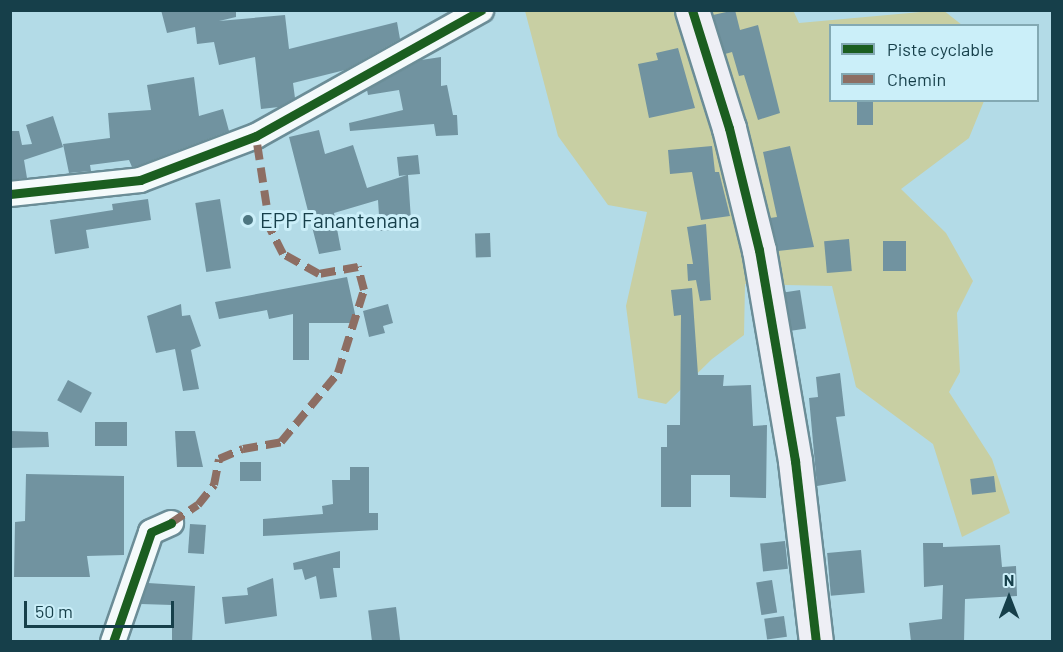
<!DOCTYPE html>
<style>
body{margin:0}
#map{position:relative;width:1063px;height:652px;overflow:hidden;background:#b3dbe7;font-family:Barlow,sans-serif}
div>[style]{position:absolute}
.green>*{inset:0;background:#c8cfa3}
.building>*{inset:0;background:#7193a0;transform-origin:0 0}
.roads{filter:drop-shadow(2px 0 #6b8d97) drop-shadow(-2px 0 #6b8d97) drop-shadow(0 2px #6b8d97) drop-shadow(0 -2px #6b8d97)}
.street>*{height:24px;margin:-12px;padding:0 12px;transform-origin:12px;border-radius:12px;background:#f4fafb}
.secondary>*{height:33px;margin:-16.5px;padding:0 16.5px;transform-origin:16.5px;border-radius:16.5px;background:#eeeff5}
.quiet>*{height:8px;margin-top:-4px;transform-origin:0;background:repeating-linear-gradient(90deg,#8d6e63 0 15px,transparent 0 23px)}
.cycleway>*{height:9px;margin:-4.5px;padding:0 4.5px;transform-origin:4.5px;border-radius:4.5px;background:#1b5e20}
.dots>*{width:16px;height:16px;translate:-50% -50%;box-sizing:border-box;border:3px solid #cbeff9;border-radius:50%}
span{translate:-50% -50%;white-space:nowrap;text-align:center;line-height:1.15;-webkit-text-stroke:6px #cbeff9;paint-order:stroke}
.poi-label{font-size:21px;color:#163f4a}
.left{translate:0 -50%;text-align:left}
.frame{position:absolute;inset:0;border:12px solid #163f4a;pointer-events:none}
.legend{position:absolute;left:829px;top:24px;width:210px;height:78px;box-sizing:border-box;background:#cbeff9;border:2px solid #83a9b3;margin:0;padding:8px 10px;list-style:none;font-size:18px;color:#163f4a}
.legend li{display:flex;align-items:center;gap:12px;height:30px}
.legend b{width:30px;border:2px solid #83a9b3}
.north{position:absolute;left:979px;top:568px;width:60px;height:60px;-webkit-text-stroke:4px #cbeff9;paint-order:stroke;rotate:0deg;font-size:16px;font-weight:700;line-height:24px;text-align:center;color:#163f4a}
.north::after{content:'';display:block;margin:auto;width:21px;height:27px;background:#163f4a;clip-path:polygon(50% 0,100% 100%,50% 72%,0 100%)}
.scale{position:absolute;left:24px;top:601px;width:150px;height:27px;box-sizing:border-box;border:3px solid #163f4a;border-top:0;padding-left:8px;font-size:18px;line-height:21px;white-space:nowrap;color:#163f4a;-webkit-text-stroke:4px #cbeff9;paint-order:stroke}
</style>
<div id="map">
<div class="green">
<div style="clip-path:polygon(793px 10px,799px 23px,943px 10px,962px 25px,830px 26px,830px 100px,984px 101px,969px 138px,901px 189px,946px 233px,973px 281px,957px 313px,960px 372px,949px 392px,992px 459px,1010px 513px,962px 537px,933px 444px,856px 387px,832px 286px,745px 284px,744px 335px,712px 359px,666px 404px,638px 398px,626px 306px,647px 212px,608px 205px,558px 136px,525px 11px)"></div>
</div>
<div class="building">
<div style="clip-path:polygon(161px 10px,236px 10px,236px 17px,219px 21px,285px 15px,289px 49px,397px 22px,400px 39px,345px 70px,293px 83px,295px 98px,279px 107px,261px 109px,255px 57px,219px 65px,214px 42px,197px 44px,195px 27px,167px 33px)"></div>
<div style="clip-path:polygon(735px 10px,740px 30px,758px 25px,780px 113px,758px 120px,744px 75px,739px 76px,732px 52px,725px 54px,713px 15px)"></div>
<div style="clip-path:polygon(678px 48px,695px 108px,649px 118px,638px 64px,658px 60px,656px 53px)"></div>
<div style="clip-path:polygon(441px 57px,441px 86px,447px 85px,453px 115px,457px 115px,458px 135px,436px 136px,434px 124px,350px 131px,349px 123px,403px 110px,399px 90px,368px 95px,367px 90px,421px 60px)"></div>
<div style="clip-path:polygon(194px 77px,199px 116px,223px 109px,229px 131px,137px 166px,132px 167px,129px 160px,90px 165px,91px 171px,69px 173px,63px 144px,110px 138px,108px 113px,151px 110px,147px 85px)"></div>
<div style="left:857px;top:100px;width:16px;height:25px"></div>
<div style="clip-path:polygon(53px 116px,63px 147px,24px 160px,27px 178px,10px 180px,10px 131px,19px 131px,22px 145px,32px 144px,26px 125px)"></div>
<div style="clip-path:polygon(319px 130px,325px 154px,353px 145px,367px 188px,407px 175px,399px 176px,397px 157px,418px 155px,420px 174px,408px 175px,411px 220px,395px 221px,395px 230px,380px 231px,378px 200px,334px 213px,341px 250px,319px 254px,289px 137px)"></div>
<div style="clip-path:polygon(712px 146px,715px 172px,719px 172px,730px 216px,701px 220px,692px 172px,670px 174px,668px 150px)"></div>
<div style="clip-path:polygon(790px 146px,814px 247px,778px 251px,770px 218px,777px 217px,763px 152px)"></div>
<div style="clip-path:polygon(148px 199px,151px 220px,86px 230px,89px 248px,55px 254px,50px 220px,113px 210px,112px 204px)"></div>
<div style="left:220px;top:199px;width:70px;height:25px;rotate:81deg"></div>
<div style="clip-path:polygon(706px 224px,711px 300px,700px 301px,696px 280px,688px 281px,687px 264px,693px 264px,687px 227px)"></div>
<div style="left:490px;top:233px;width:24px;height:15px;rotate:88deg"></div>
<div style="left:849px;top:239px;width:32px;height:25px;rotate:85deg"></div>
<div style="left:883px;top:241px;width:23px;height:30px"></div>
<div style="clip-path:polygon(347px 277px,357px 323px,309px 323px,309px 360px,293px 360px,293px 314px,269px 319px,267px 310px,219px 319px,215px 302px)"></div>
<div style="clip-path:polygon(692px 288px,698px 375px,724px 375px,723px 386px,751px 385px,753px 426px,767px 425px,766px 498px,730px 497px,730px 475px,691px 475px,691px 507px,661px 507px,661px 447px,667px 447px,667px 425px,680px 425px,681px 315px,674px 316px,671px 290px)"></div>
<div style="left:800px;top:290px;width:39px;height:15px;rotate:81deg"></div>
<div style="clip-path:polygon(181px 304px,182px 316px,190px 315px,201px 346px,191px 350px,199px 389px,183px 391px,175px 349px,156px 353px,147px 316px)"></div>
<div style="clip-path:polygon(388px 304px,393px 323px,383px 326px,385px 333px,369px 337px,363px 311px)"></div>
<div style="clip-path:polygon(840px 373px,845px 416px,836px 417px,846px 481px,817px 486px,809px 398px,818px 397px,816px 377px)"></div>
<div style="left:68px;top:380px;width:27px;height:23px;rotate:28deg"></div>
<div style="left:127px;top:422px;width:24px;height:32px;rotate:90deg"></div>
<div style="clip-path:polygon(10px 431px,48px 432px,49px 447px,10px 448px)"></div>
<div style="clip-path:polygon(175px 431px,195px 431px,203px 467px,177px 467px)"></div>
<div style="left:240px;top:462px;width:21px;height:19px"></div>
<div style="clip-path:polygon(350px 467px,369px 467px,369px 513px,378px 513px,378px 530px,263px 536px,263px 519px,323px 514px,322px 506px,333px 504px,332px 480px,350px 480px)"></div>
<div style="clip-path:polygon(26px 474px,124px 476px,124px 555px,87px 556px,90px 577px,14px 577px,15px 522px,25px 521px)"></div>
<div style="left:994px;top:476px;width:16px;height:24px;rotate:83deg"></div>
<div style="left:190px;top:524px;width:16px;height:29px;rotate:4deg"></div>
<div style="left:785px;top:541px;width:28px;height:25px;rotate:84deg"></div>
<div style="clip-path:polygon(923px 543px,943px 543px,943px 547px,1000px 545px,1002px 567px,1016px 566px,1017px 596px,965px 599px,964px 642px,911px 642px,909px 623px,942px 619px,943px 585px,924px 587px)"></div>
<div style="left:861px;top:550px;width:43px;height:34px;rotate:85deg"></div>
<div style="clip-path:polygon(340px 551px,340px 568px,333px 568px,337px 597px,320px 599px,316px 576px,305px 580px,302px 569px,294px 570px,293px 563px)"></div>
<div style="clip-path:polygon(273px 578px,277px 616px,225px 624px,222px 597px,248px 595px,247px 588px)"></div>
<div style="left:772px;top:580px;width:33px;height:16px;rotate:81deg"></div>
<div style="clip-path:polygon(148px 583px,195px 586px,192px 642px,172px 642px,172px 605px,141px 604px)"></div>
<div style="left:396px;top:607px;width:34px;height:28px;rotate:83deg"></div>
<div style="left:784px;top:616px;width:21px;height:20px;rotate:82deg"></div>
</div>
<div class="roads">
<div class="street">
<div style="left:10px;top:194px;width:131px;rotate:-6.1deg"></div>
<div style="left:140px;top:180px;width:124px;rotate:-20.8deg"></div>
<div style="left:256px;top:136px;width:258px;rotate:-29.2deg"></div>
<div style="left:113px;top:642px;width:116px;rotate:-70.9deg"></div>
<div style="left:151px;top:532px;width:22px;rotate:-24deg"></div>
</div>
<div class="secondary">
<div style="left:692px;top:10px;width:124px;rotate:72.6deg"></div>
<div style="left:729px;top:128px;width:126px;rotate:76.2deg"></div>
<div style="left:759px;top:250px;width:214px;rotate:80.3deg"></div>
<div style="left:795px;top:461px;width:182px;rotate:83.4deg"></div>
</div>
</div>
<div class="quiet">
<div style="left:171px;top:523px;width:32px;rotate:-34deg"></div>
<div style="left:198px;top:505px;width:26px;rotate:-51deg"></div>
<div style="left:214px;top:485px;width:26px;rotate:-79deg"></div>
<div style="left:219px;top:459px;width:26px;rotate:-23deg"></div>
<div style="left:243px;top:449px;width:39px;rotate:-10deg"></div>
<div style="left:281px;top:442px;width:89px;rotate:-50.4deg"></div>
<div style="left:338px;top:373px;width:87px;rotate:-72.6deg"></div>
<div style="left:364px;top:290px;width:24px;rotate:-105deg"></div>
<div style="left:358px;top:267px;width:40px;rotate:170deg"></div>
<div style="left:319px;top:274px;width:41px;rotate:-150.9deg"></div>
<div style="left:283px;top:254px;width:29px;rotate:-117deg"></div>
<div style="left:270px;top:228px;width:93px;rotate:-98.7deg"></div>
</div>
<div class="cycleway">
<div style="left:692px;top:10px;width:124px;rotate:72.6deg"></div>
<div style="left:729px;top:128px;width:126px;rotate:76.2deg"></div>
<div style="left:759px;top:250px;width:214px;rotate:80.3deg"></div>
<div style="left:795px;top:461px;width:182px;rotate:83.4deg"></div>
<div style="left:10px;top:194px;width:131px;rotate:-6.1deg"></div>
<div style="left:140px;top:180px;width:124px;rotate:-20.8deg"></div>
<div style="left:256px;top:136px;width:258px;rotate:-29.2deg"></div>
<div style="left:113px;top:642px;width:116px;rotate:-70.9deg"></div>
<div style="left:151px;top:532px;width:22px;rotate:-24deg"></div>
</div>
<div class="dots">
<div style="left:248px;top:220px;background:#4d7681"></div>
</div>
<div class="poi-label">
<span class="left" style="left:260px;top:220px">EPP Fanantenana</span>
</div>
<div class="frame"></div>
<ul class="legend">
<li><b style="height:8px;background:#1b5e20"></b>Piste cyclable</li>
<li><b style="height:8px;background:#8d6e63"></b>Chemin</li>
</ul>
<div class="north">N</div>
<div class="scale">50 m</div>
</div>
